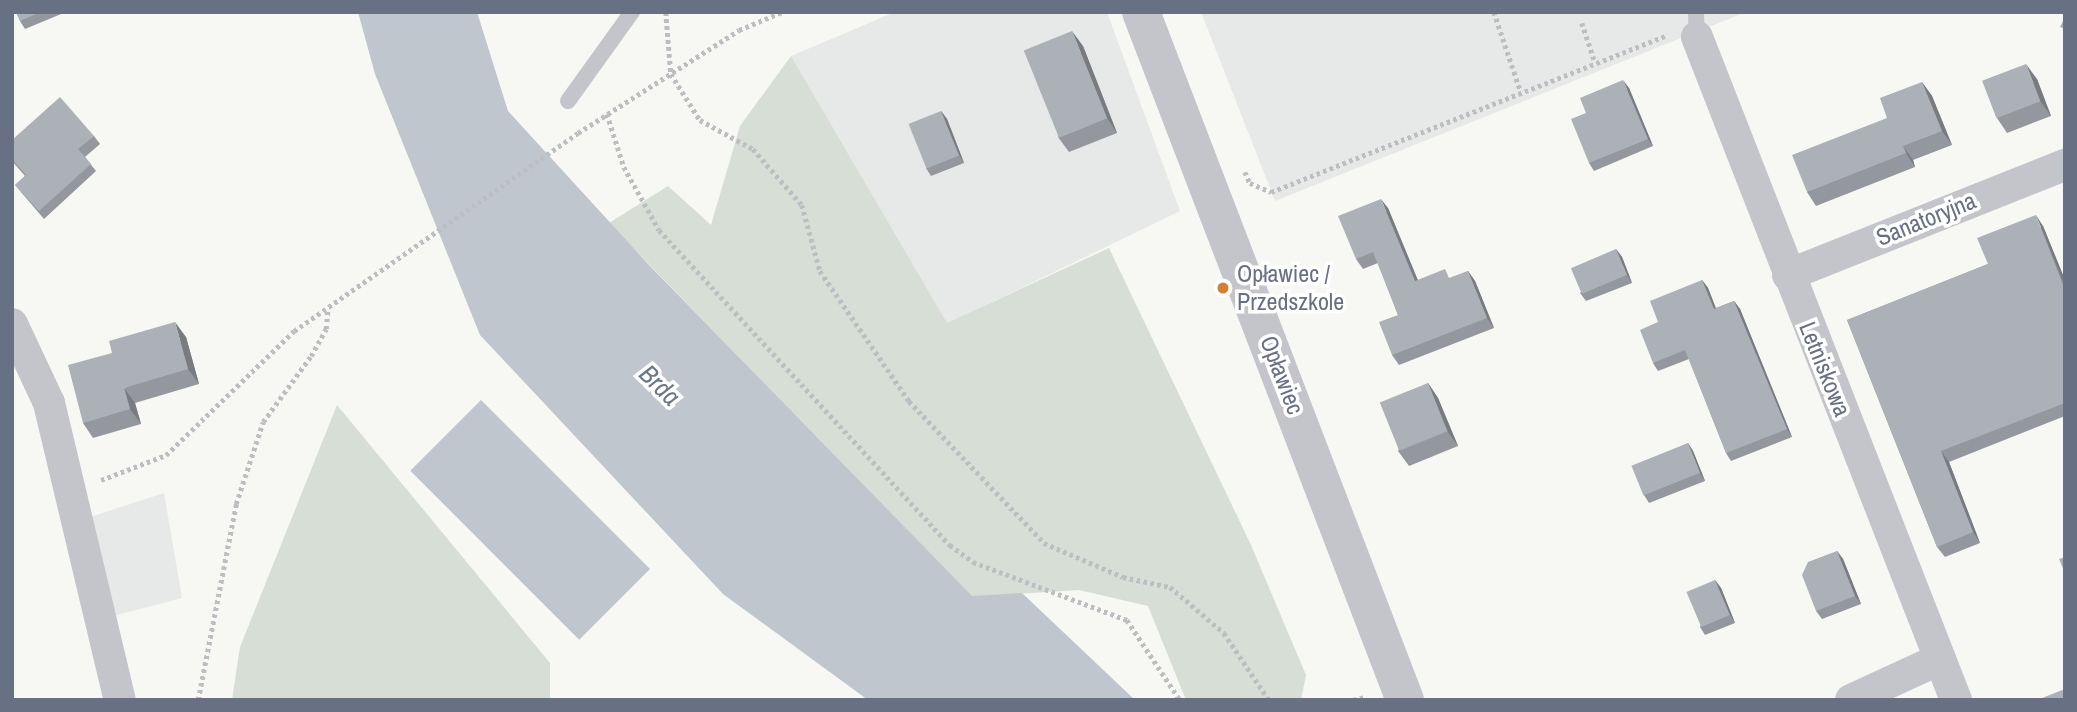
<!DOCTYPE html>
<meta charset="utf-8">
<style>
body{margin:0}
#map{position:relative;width:2077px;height:712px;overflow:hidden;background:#f7f7f4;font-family:"Archivo Narrow",sans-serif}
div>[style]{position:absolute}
.built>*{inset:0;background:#e7e8e8}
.green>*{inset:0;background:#d7ded6}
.water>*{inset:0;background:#c0c6cd;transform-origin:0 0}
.path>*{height:4.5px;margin-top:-2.25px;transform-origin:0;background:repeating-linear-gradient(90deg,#bdbec1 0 3.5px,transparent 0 7px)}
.service>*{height:16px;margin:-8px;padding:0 8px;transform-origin:8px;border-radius:8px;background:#c3c5ca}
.minor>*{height:32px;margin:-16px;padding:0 16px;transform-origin:16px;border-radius:16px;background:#c3c5ca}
.tertiary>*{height:38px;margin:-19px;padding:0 19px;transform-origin:19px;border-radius:19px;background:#c3c5ca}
.wall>*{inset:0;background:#94989e}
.shaded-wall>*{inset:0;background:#787c81}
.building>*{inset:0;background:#acb1b8;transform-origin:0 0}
.dots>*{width:19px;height:19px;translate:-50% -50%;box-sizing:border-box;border:4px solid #fff;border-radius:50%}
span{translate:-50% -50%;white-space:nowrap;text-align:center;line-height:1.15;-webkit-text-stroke:7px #fff;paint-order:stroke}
.street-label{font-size:24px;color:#687183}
.poi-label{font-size:24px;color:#687183}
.left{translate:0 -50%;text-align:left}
.water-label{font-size:26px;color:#697886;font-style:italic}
.frame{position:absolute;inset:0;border:14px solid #687183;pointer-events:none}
</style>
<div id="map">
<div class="built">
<div style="clip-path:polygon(895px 12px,1107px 12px,1180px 211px,947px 324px,791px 56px)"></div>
<div style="clip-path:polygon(1201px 12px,1746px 12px,1275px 201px)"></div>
<div style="clip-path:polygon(164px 493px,182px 598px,113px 616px,84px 519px)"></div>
</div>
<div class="green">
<div style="clip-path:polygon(791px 56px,947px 323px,1109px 248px,1251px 545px,1306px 675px,1301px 700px,1186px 700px,1148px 606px,1079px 590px,972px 597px,609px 223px,668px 186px,711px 225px,740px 126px)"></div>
<div style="clip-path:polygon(337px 405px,550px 663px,550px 700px,232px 700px,240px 647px)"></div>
</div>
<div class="water">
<div style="clip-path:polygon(358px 12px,477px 12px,508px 111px,649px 265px,972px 596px,1022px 593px,1135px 700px,868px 700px,723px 594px,480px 335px,375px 74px)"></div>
<div style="left:481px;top:400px;width:239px;height:100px;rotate:45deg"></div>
</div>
<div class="path">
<div style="left:666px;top:12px;width:62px;rotate:85.4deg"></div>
<div style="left:671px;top:74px;width:54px;rotate:57.8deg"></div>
<div style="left:700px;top:120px;width:60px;rotate:28.7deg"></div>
<div style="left:753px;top:149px;width:74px;rotate:48.8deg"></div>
<div style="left:802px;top:205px;width:68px;rotate:74.7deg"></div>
<div style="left:820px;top:271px;width:158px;rotate:55.6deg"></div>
<div style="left:909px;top:401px;width:196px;rotate:46.4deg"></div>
<div style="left:1044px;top:543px;width:86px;rotate:23.3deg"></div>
<div style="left:1123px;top:577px;width:48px;rotate:12deg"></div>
<div style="left:1170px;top:587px;width:71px;rotate:40.4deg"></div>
<div style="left:1224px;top:633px;width:81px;rotate:56.1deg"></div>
<div style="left:1494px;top:12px;width:84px;rotate:71.4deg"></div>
<div style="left:1582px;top:23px;width:41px;rotate:71.6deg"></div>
<div style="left:607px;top:114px;width:56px;rotate:72.2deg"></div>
<div style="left:624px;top:167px;width:72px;rotate:60.9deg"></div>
<div style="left:659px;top:230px;width:429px;rotate:47.3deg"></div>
<div style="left:950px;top:545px;width:29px;rotate:36deg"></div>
<div style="left:973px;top:562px;width:165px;rotate:20.6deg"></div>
<div style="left:1127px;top:620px;width:96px;rotate:56.5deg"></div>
<div style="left:1245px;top:172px;width:12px;rotate:66deg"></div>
<div style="left:1250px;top:183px;width:23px;rotate:23deg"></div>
<div style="left:1271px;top:192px;width:425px;rotate:-21.6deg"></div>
<div style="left:101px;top:480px;width:70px;rotate:-21deg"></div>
<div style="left:166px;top:455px;width:178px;rotate:-44.1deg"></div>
<div style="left:294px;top:331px;width:346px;rotate:-34.9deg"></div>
<div style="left:578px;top:133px;width:191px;rotate:-32.6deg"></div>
<div style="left:739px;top:30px;width:47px;rotate:-22.7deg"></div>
<div style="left:198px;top:700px;width:200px;rotate:-79deg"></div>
<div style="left:236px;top:504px;width:86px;rotate:-71.8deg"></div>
<div style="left:263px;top:422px;width:82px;rotate:-54deg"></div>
<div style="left:311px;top:356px;width:31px;rotate:-61deg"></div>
<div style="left:326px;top:329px;width:21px;rotate:-85deg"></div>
<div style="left:1353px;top:700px;width:12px;rotate:-14deg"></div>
</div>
<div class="service">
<div style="left:1696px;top:12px;width:25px;rotate:88deg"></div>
<div style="left:568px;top:101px;width:110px;rotate:-54.3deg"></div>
</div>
<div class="minor">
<div style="left:1697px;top:37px;width:712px;rotate:68.66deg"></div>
<div style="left:1788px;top:275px;width:298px;rotate:-21.7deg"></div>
<div style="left:12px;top:324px;width:87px;rotate:64.9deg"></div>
<div style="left:49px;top:403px;width:305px;rotate:76.6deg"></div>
<div style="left:1851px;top:700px;width:98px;rotate:-24.7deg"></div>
</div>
<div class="tertiary">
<div style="left:1141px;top:12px;width:737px;rotate:69.01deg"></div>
</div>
<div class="wall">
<div style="clip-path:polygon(16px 12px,66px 12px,25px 29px,20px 21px)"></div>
<div style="clip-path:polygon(1083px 46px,1117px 133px,1069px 152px,1058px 137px)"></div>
<div style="clip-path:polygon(2037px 79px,2051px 116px,2007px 133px,1997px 118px)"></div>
<div style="clip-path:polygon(1922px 82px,1932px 96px,1952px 145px,1913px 160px,1915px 167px,1816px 206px,1807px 192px,1887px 118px)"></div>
<div style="clip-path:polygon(1629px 88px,1653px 146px,1594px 171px,1589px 163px,1586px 113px)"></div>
<div style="clip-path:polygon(941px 111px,947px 119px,964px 163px,931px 176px,926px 168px)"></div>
<div style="clip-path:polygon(94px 136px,100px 144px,85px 157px,96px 171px,44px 219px,15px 185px,25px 176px,12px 161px,12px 140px)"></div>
<div style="clip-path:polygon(1388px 208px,1418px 280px,1451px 278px,1468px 271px,1475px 281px,1494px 328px,1399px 365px,1392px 355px,1398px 315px,1378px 263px,1363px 269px,1356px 259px)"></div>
<div style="clip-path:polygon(2043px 226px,2065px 280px,2065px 416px,1949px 462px,1980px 543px,1945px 557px,1937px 547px,1847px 320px,1988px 264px)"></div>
<div style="clip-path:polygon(1616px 249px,1622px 257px,1632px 283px,1586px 301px,1580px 293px)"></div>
<div style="clip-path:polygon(1702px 280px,1708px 288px,1716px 308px,1734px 301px,1740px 309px,1792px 437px,1731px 461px,1726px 453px,1689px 359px,1658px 371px,1653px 363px,1658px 322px)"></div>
<div style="clip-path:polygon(186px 337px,199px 384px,135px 403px,141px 424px,93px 438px,83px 423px)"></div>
<div style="clip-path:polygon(1428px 383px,1438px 398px,1458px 446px,1409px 466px,1398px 451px)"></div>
<div style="clip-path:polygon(1688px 443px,1693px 451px,1705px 481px,1649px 503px,1644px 495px)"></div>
<div style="clip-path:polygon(1837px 551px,1843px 559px,1861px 604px,1822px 619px,1816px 611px)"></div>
<div style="clip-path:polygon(1715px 580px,1721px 588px,1735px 623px,1705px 635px,1700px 627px)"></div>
</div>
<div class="shaded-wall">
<div style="clip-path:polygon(1072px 31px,1083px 46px,1117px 133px,1107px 118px)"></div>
<div style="clip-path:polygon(2026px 64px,2037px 79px,2051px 116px,2040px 101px)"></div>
<div style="clip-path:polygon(1623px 80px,1629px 88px,1653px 146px,1648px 139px)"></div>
<div style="clip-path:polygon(1922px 82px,1932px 96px,1952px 145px,1942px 131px)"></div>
<div style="clip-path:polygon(941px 111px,947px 119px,964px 163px,959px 155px)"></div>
<div style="clip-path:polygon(1903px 146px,1913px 160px,1915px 167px,1906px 153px)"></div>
<div style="clip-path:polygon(1381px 199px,1388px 208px,1422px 291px,1415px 281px)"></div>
<div style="clip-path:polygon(2036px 215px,2043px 226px,2065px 280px,2065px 287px)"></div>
<div style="clip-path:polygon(1616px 249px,1622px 257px,1632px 283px,1627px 275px)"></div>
<div style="clip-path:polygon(1468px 271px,1475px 281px,1494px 328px,1487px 318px)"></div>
<div style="clip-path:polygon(1702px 280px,1708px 288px,1719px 317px,1714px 309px)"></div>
<div style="clip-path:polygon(1734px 301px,1740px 309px,1792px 437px,1787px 429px)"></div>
<div style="clip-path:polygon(175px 322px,186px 337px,199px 384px,188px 369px)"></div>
<div style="clip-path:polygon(1428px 383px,1438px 398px,1458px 446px,1447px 431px)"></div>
<div style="clip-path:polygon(124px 388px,135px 403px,141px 424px,130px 409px)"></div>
<div style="clip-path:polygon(1688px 443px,1693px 451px,1705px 481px,1700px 473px)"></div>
<div style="clip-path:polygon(1941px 451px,1949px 462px,1980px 543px,1973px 532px)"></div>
<div style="clip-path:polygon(1837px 551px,1843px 559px,1861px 604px,1855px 596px)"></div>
<div style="clip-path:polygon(1715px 580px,1721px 588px,1735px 623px,1730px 615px)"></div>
</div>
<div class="building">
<div style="clip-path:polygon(16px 12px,41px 12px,20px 21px)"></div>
<div style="clip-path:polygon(2065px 17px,2065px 29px,2060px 27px)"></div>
<div style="left:1072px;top:31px;width:94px;height:52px;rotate:68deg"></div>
<div style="left:2026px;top:64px;width:40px;height:47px;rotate:69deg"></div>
<div style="clip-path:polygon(1623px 80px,1648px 139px,1589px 163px,1571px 119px,1586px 113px,1580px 98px)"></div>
<div style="clip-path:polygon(1922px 82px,1942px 131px,1903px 146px,1906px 153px,1807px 192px,1792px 155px,1887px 118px,1880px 98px)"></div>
<div style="clip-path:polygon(60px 97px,94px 136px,78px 149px,91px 164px,39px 211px,15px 185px,26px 175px,12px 159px,12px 140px)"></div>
<div style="left:941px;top:111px;width:48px;height:35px;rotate:68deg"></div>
<div style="clip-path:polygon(1381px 199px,1415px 281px,1445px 269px,1449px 278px,1468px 271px,1487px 318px,1392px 355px,1379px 322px,1398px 315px,1373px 252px,1356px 259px,1338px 216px)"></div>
<div style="clip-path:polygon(2036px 215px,2063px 285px,2065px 285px,2065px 403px,1941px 451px,1973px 532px,1937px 547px,1847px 320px,1988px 264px,1977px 238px)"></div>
<div style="left:1616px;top:249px;width:28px;height:49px;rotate:67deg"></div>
<div style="clip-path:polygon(1702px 280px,1714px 309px,1734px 301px,1787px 429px,1726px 453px,1685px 350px,1653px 363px,1640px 330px,1658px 322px,1650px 301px)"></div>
<div style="clip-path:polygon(175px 322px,188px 369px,124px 388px,130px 409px,83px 423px,68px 365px,112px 353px,109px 341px)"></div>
<div style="left:1428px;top:383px;width:52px;height:52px;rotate:68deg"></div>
<div style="left:1688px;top:443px;width:32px;height:61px;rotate:68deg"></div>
<div style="clip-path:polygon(1837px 551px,1855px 596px,1816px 611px,1802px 575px,1808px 562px)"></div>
<div style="clip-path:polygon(2065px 557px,2065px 573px,2059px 559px)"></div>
<div style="left:1715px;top:580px;width:38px;height:31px;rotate:67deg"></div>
<div style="clip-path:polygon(2065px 689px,2065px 700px,2037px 700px)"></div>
</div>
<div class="dots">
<div style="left:1223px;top:288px;background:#d77e35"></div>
</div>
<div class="street-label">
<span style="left:1926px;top:219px;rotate:-22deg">Sanatoryjna</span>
<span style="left:1825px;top:369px;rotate:68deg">Letniskowa</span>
<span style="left:1282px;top:375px;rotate:69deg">Opławiec</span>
</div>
<div class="poi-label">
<span class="left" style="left:1237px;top:288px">Opławiec /<br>Przedszkole</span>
</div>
<div class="water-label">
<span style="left:660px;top:385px;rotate:44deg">Brda</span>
</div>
<div class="frame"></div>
</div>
